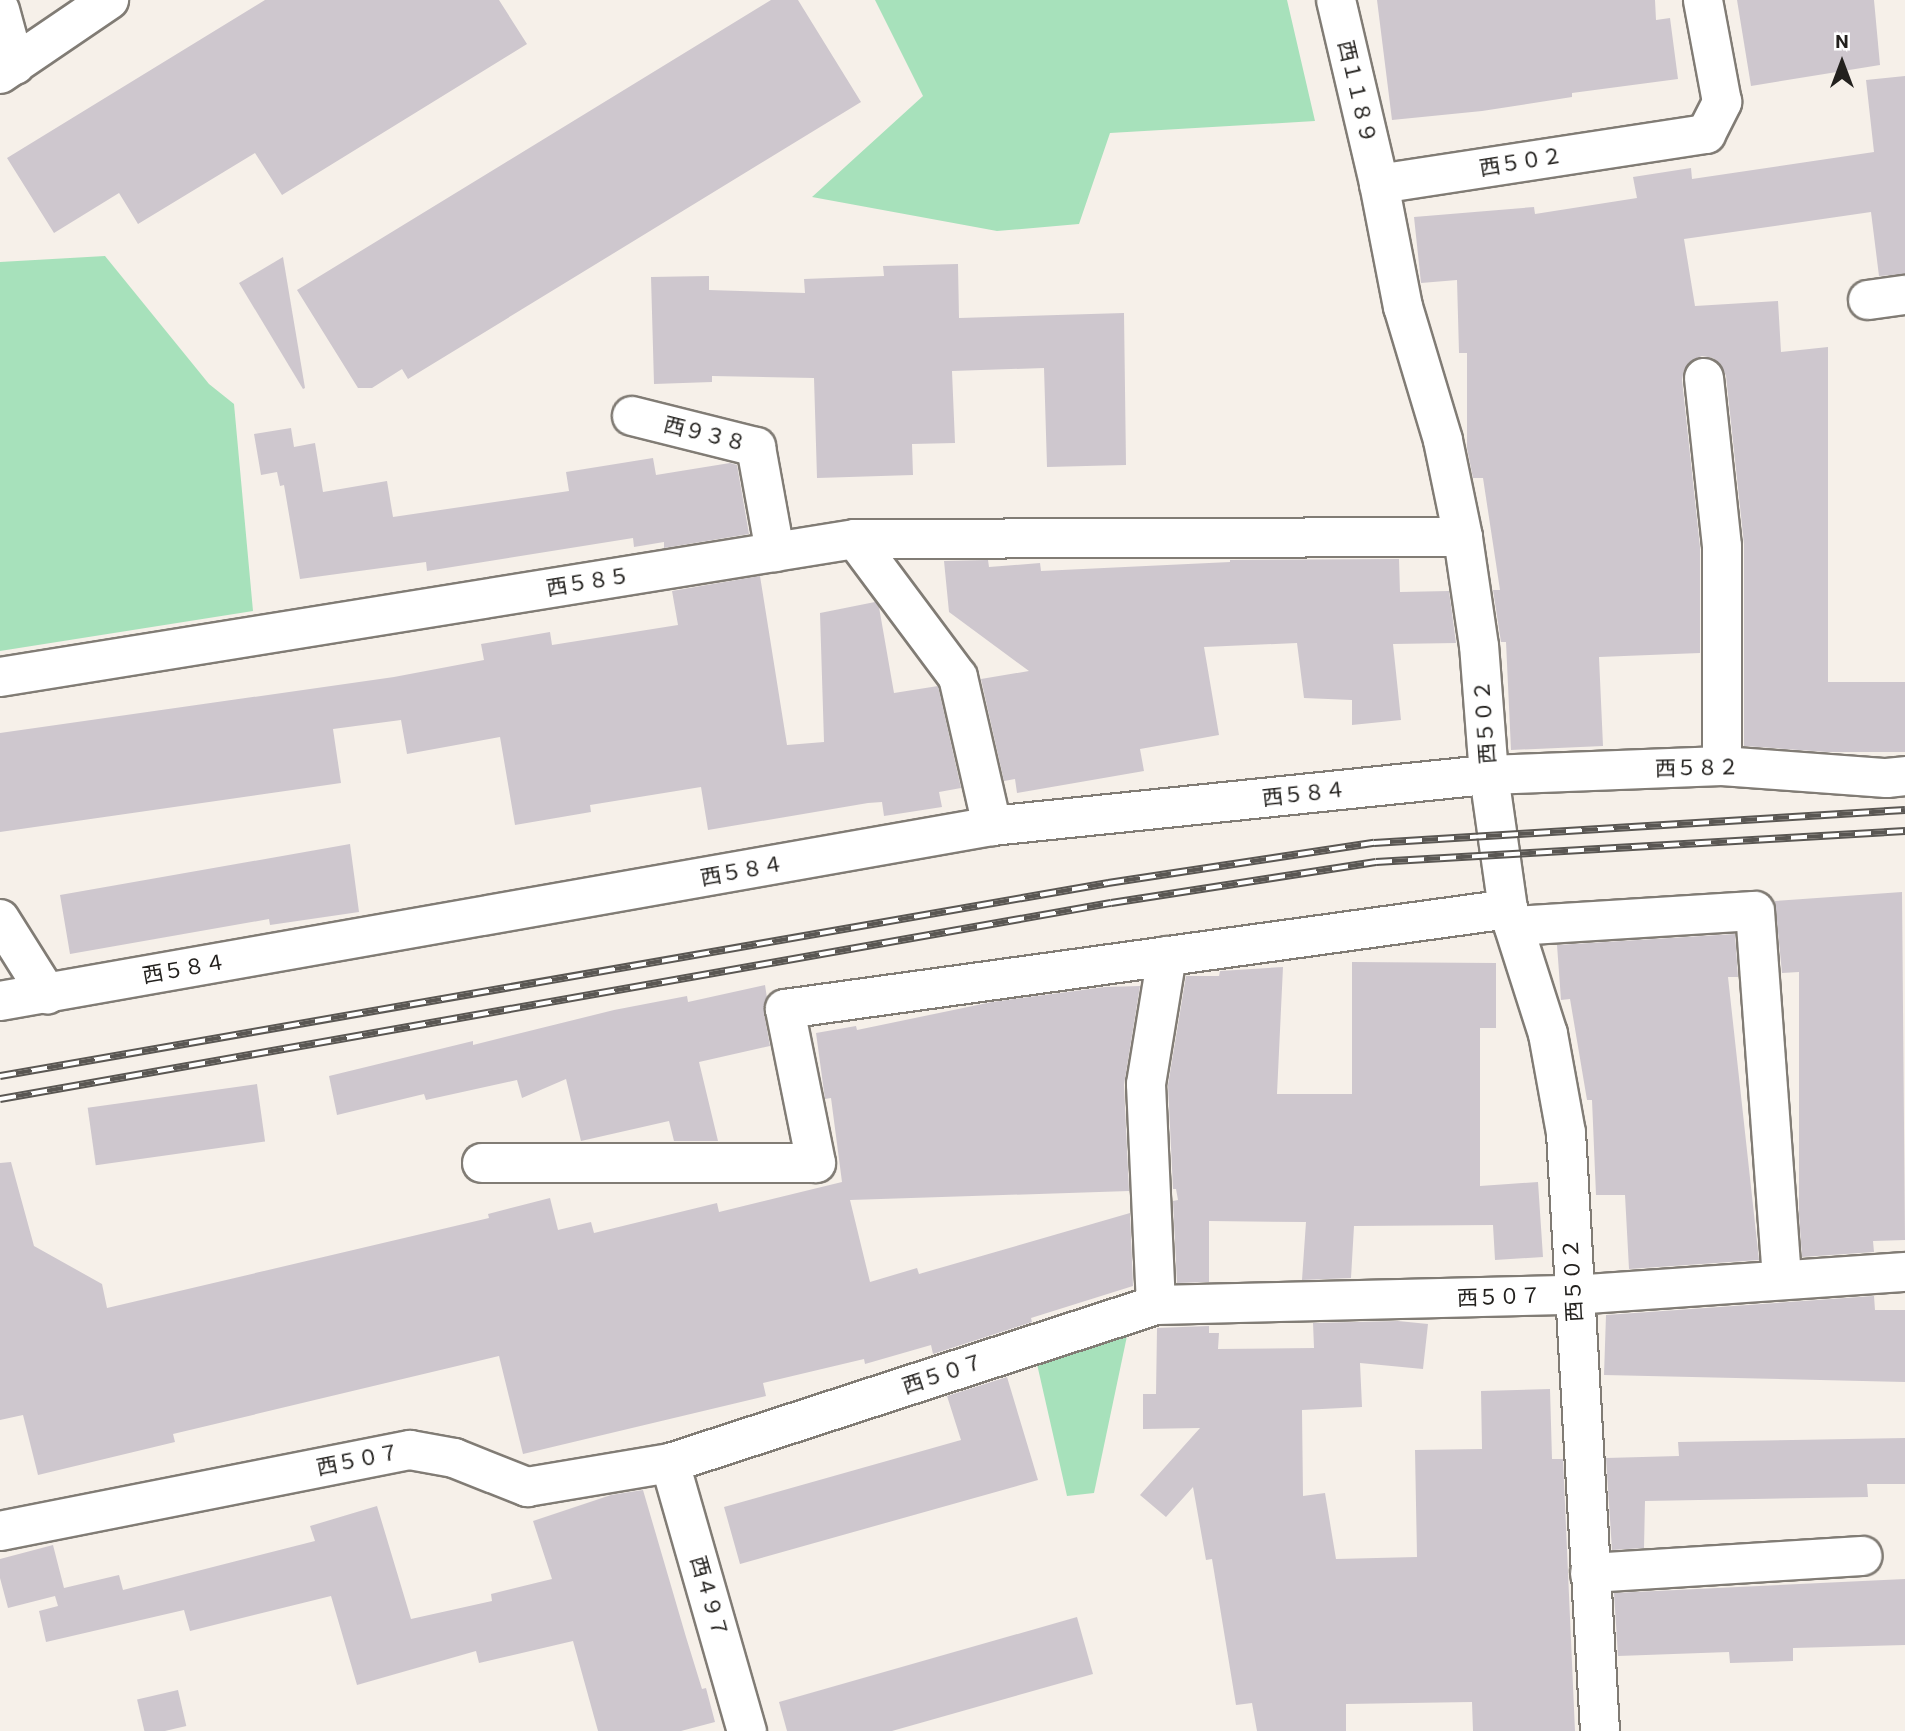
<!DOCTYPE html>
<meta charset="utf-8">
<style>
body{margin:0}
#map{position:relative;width:1905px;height:1731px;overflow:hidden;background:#f6f0e9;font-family:Roboto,"Noto Sans JP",sans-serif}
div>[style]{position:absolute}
.green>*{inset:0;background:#a7e1bb}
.building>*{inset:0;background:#cec7ce;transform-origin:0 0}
.roads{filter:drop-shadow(2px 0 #817c75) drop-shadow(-2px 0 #817c75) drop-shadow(0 2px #817c75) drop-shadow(0 -2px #817c75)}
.minor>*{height:38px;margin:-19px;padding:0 19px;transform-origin:19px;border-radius:19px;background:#fff}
.rail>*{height:8px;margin-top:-4px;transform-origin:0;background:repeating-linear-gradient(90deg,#fff 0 16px,#5a5753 0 32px);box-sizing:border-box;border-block:2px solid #5a5753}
span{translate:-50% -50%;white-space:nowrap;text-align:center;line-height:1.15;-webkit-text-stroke:5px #fff;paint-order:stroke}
.street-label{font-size:21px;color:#23211e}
.north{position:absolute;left:1807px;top:28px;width:70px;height:70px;-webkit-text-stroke:5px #fff;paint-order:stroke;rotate:0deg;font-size:19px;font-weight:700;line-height:28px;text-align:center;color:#23211e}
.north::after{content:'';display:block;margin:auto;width:24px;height:32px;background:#23211e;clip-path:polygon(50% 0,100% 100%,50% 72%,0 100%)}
</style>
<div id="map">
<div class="green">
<div style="clip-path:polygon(875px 0,1287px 0,1315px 121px,1110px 133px,1079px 224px,997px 231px,812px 197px,923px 96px)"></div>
<div style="clip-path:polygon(105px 256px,209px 384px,234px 404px,253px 611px,0 651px,0 262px)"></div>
<div style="clip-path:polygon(1127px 1336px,1094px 1493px,1067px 1496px,1037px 1364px)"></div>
</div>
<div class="building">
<div style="clip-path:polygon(265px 0,499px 0,527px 44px,282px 195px,255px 153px,138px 224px,119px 193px,54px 233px,7px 158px)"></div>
<div style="clip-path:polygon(771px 0,798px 0,861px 102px,408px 379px,402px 369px,372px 388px,358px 388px,297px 290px)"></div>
<div style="clip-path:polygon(1377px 0,1655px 0,1656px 20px,1670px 18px,1678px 79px,1572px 93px,1572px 97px,1482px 111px,1392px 120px)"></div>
<div style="clip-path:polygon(1737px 0,1874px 0,1880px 65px,1751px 86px)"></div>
<div style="clip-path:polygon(1905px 76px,1905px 274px,1879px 276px,1871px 212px,1684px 239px,1695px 306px,1778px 301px,1781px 352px,1828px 347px,1828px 682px,1905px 682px,1905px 752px,1827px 752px,1744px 746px,1744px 544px,1726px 376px,1721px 365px,1713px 358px,1702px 356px,1691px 361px,1684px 370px,1682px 380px,1700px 547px,1700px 653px,1599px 657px,1603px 746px,1511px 750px,1506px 642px,1501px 642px,1493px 590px,1500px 590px,1483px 478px,1473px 478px,1467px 448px,1467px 353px,1459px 353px,1457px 280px,1421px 283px,1414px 217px,1534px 207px,1535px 214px,1637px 198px,1633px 177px,1691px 168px,1692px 179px,1874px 152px,1866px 80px)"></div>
<div style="clip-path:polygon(283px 257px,305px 388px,303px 389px,239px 283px)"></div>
<div style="clip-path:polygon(958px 264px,959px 318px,1124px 313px,1126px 465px,1047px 467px,1044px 368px,952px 371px,955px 443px,912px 444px,913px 475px,817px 478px,814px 378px,712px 376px,712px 382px,654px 384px,651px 277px,709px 276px,709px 290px,805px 293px,804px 279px,884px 276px,883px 266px)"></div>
<div style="clip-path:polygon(291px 428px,294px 447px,315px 443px,323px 492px,387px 481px,393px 517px,569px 491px,566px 472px,653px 458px,656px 475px,730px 463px,737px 465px,749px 534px,664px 548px,664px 542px,634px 547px,633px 538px,427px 571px,426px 562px,300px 579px,284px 485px,280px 486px,277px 472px,261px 475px,254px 434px)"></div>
<div style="clip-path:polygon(1399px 559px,1400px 592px,1449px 591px,1456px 643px,1393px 644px,1401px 720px,1352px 725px,1352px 700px,1304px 698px,1297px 643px,1204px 647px,1219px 735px,1140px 749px,1144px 771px,1017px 793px,1015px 779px,1004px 781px,981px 679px,1029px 671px,949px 612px,944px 561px,988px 560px,989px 567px,1040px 563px,1041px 571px,1230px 562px,1230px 560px)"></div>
<div style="clip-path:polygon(760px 576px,787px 745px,824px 742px,820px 613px,875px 602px,879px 607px,894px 693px,938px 686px,961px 788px,939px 792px,942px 807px,884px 816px,882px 802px,868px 803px,708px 830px,701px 787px,590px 805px,591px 812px,515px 825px,500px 737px,407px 754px,401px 720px,333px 729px,341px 783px,0 832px,0 733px,394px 677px,484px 660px,481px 644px,550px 632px,552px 645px,678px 625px,672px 591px)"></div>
<div style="clip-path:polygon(350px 844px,359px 912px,270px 925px,269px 919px,70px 954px,60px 895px)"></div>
<div style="clip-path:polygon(1902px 892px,1905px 1240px,1873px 1241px,1874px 1252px,1802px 1257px,1799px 1214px,1799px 972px,1782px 973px,1775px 901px)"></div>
<div style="clip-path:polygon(1735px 934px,1738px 977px,1728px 977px,1759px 1260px,1629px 1269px,1625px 1195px,1596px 1195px,1592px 1100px,1587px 1100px,1570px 999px,1561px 1000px,1557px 945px)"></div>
<div style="clip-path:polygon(1352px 962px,1496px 963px,1496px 1028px,1480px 1028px,1480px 1186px,1538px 1182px,1543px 1257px,1495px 1260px,1493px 1225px,1354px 1226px,1351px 1278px,1302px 1280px,1306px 1222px,1209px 1221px,1209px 1282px,1177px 1283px,1173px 1201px,1178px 1200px,1176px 1189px,1173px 1189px,1168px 1085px,1186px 976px,1219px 976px,1220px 971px,1283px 967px,1277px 1094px,1352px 1094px)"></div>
<div style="clip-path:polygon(765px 985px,767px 998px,764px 1013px,770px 1046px,699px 1062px,718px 1141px,674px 1141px,669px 1121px,581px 1141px,566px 1079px,522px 1098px,517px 1080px,426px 1100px,424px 1094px,337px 1115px,329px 1076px,473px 1041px,473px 1045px,614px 1010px,687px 996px,688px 1002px)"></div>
<div style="clip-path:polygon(1140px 986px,1124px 1085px,1129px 1191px,850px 1200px,870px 1282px,917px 1268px,919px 1274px,1130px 1213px,1133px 1286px,1031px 1318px,1032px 1322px,933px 1354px,931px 1345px,865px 1364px,864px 1359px,763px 1383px,766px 1396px,523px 1454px,499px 1356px,173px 1434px,175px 1442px,38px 1475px,23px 1415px,0 1420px,0 1163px,11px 1162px,34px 1246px,102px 1284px,107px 1308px,489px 1218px,488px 1214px,550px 1198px,558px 1230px,591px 1222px,594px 1233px,717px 1203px,719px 1212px,842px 1182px,831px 1098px,825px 1099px,816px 1033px,856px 1026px,857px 1030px,992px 1002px,1105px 987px)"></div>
<div style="left:257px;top:1084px;width:58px;height:171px;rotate:82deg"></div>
<div style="clip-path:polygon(1874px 1296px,1875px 1310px,1905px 1310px,1905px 1382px,1604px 1375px,1606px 1315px)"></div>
<div style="clip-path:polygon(1398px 1321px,1428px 1324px,1423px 1369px,1360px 1363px,1362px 1407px,1302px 1410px,1303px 1496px,1325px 1493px,1336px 1559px,1417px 1557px,1415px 1450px,1482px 1449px,1481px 1391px,1550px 1389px,1552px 1459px,1563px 1459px,1575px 1731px,1473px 1731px,1472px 1702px,1346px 1704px,1346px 1731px,1257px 1731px,1252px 1703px,1236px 1705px,1212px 1559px,1206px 1560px,1193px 1487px,1166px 1517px,1140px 1495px,1200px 1428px,1143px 1429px,1143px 1394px,1156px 1394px,1157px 1328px,1209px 1326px,1209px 1333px,1219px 1333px,1218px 1349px,1314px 1348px,1313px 1323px)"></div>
<div style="clip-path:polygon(1007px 1377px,1038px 1480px,740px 1564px,724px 1507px,961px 1440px,947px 1396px)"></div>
<div style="clip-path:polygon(1905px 1438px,1905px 1484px,1867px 1484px,1868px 1497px,1645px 1501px,1644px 1548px,1612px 1550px,1606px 1458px,1679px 1456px,1678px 1442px)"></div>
<div style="clip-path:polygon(643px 1490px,686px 1637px,702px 1689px,706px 1688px,715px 1722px,681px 1731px,598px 1731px,573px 1641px,479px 1663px,476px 1651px,357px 1685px,331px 1596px,190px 1631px,184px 1610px,46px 1642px,39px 1611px,58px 1606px,55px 1596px,8px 1608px,0 1578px,0 1559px,53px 1545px,64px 1588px,119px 1575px,123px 1590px,315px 1541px,310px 1526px,377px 1506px,411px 1619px,492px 1601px,491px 1594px,552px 1579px,533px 1521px,611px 1495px)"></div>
<div style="clip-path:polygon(1905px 1579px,1905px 1645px,1793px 1648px,1793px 1661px,1730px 1663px,1729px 1652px,1618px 1656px,1614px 1593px)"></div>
<div style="clip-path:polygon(1077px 1617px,1093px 1674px,892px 1731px,787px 1731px,779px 1702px)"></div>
<div style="left:178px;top:1690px;width:37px;height:42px;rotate:77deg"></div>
</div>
<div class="roads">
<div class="minor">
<div style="left:1336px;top:0;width:189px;rotate:76.8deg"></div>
<div style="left:0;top:10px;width:57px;rotate:74.7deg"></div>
<div style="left:0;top:74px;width:132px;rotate:-34.2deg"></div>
<div style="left:1868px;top:300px;width:37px;rotate:-8deg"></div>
<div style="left:1704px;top:378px;width:169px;rotate:83.9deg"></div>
<div style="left:1722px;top:546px;width:220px;rotate:90deg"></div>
<div style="left:632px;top:416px;width:128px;rotate:14deg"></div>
<div style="left:756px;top:447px;width:107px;rotate:79.7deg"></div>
<div style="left:855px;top:539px;width:608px;rotate:-0.19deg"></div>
<div style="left:0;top:677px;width:866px;rotate:-9.17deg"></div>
<div style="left:855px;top:539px;width:172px;rotate:53.3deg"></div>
<div style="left:958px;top:677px;width:153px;rotate:77.1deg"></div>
<div style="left:0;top:919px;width:89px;rotate:57.9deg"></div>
<div style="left:1514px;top:926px;width:241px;rotate:-3.6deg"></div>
<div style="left:1755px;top:911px;width:368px;rotate:85.8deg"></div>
<div style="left:0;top:1001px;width:1007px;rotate:-10deg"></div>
<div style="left:992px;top:826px;width:500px;rotate:-5.9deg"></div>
<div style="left:1489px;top:775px;width:233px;rotate:-2.2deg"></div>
<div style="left:1722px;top:766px;width:165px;rotate:4.2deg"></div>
<div style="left:1887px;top:778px;width:18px;rotate:-6deg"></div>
<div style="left:482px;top:1163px;width:334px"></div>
<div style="left:816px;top:1163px;width:157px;rotate:-101.4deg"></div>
<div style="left:785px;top:1009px;width:730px;rotate:-7.87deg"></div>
<div style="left:1156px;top:1305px;width:221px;rotate:-92.6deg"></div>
<div style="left:1146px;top:1084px;width:130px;rotate:-80.7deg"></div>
<div style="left:670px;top:1463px;width:279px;rotate:74deg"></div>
<div style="left:0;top:1531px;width:418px;rotate:-11.2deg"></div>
<div style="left:410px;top:1450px;width:45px;rotate:10.3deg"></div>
<div style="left:454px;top:1458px;width:79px;rotate:21.7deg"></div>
<div style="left:527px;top:1487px;width:145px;rotate:-9.5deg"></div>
<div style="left:670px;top:1463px;width:511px;rotate:-18.01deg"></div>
<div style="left:1156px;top:1305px;width:418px;rotate:-1.4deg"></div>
<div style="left:1574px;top:1295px;width:332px;rotate:-4deg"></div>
<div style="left:1590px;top:1573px;width:273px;rotate:-3.6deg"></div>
<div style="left:1600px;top:1731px;width:599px;rotate:-93.25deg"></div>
<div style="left:1566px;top:1133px;width:101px;rotate:-100.3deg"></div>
<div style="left:1548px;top:1034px;width:131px;rotate:-107.7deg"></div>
<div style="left:1508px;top:909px;width:135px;rotate:-98.1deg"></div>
<div style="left:1489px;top:775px;width:129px;rotate:-94.4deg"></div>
<div style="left:1479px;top:646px;width:110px;rotate:-98.4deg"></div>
<div style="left:1463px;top:537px;width:99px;rotate:-101.7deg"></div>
<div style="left:1443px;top:440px;width:139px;rotate:-106.7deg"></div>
<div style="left:1403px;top:307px;width:125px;rotate:-101deg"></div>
<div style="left:1379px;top:184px;width:331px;rotate:-8.7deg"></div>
<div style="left:1706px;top:134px;width:36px;rotate:-63deg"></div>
<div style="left:1722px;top:102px;width:104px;rotate:-100.6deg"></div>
</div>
</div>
<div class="rail">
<div style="left:0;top:1076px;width:1125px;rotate:-9.88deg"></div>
<div style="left:1108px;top:883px;width:269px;rotate:-8.6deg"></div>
<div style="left:1374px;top:843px;width:532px;rotate:-3.56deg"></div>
<div style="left:0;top:1099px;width:1128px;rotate:-10.01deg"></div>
<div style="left:1111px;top:903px;width:268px;rotate:-8.8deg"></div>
<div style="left:1376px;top:862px;width:530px;rotate:-3.35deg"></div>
</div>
<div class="street-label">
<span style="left:1357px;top:92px;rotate:77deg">西１１８９</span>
<span style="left:1521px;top:162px;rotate:-9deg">西５０２</span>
<span style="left:705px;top:434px;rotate:14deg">西９３８</span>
<span style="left:588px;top:582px;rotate:-9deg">西５８５</span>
<span style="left:1485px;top:722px;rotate:-94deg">西５０２</span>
<span style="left:1697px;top:768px;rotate:-1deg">西５８２</span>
<span style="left:1304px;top:794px;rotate:-6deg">西５８４</span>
<span style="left:742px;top:871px;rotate:-10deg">西５８４</span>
<span style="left:184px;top:969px;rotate:-10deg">西５８４</span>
<span style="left:1573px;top:1280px;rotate:-93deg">西５０２</span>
<span style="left:1499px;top:1297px;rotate:-2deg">西５０７</span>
<span style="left:943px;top:1374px;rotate:-18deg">西５０７</span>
<span style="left:358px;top:1460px;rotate:-11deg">西５０７</span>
<span style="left:709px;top:1597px;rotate:74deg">西４９７</span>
</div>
<div class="north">N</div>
</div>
